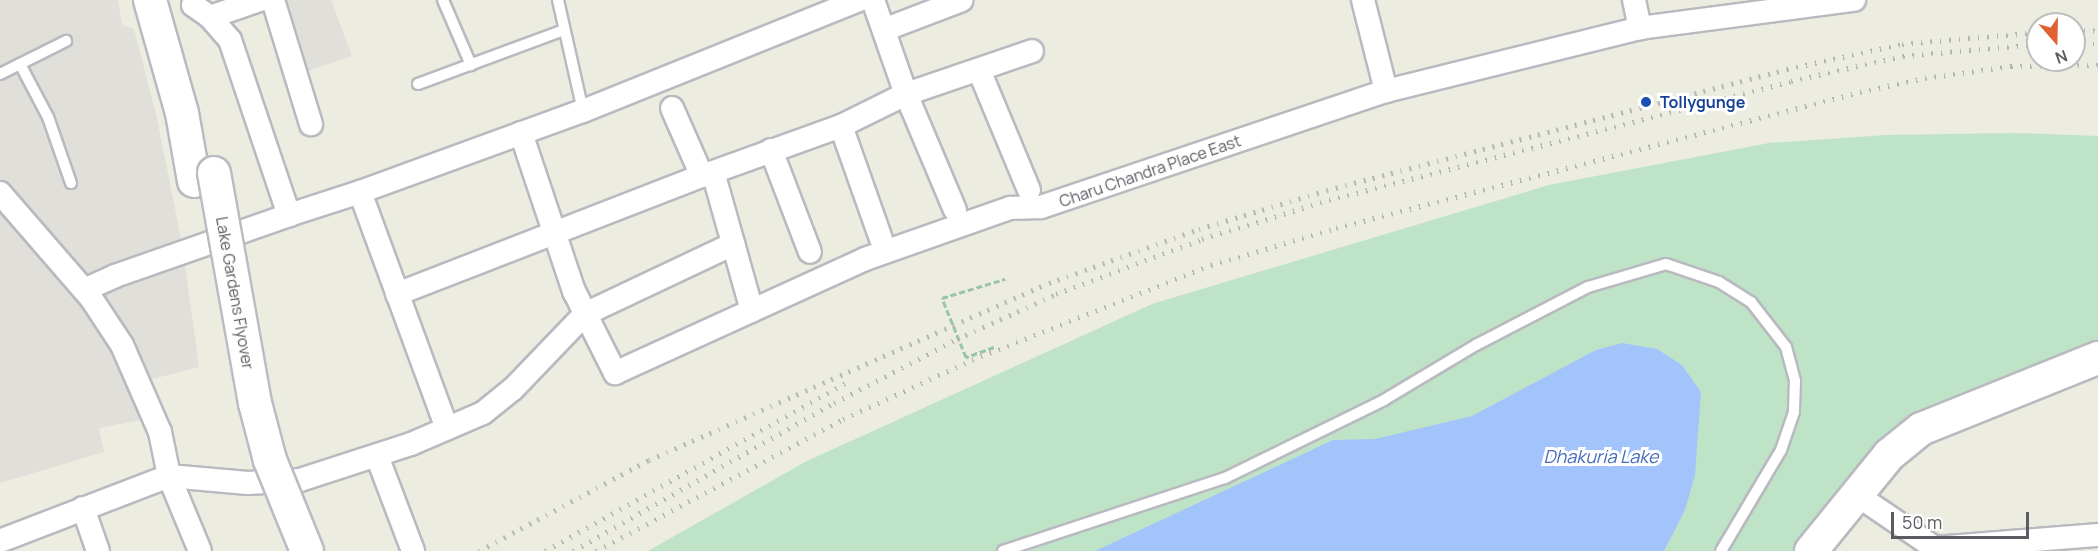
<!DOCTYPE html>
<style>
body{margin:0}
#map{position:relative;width:2098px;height:551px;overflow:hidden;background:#ecece1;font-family:Manrope,sans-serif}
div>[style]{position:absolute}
.industrial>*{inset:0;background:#e0dfd9}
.green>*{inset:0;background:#bfe3c6}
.water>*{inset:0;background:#a3c4fb}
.path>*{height:3px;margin-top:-1.5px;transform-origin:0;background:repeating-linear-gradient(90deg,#98c3ad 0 6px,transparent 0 9px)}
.roads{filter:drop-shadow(2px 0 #b9bac0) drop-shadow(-2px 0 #b9bac0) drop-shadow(0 2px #b9bac0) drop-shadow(0 -2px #b9bac0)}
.lane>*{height:10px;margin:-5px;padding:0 5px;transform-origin:5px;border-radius:5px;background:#fff}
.street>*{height:22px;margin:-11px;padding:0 11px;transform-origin:11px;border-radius:11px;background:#fff}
.secondary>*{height:32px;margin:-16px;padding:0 16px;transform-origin:16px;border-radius:16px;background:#fff}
.rail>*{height:4.5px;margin-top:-2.25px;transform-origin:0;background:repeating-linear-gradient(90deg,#b4b5b5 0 1.5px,transparent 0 9.5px)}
.bridges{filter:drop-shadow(2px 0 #babcc3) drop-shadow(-2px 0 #babcc3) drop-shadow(0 2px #babcc3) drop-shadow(0 -2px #babcc3)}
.secondary-bridge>*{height:32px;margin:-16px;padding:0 16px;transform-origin:16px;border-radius:16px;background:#fff}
.dots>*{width:16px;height:16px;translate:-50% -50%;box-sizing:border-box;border:3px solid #fff;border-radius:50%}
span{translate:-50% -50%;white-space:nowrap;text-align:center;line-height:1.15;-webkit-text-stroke:6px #fff;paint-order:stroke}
.transit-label{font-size:16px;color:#164399;font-weight:700}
.left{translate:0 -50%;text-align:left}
.street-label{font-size:16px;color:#5a5c62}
.water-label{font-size:18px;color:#476abd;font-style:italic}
.north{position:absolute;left:2026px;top:12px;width:60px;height:60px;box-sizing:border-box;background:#fff;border:2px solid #bdbec0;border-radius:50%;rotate:160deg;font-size:16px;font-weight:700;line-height:24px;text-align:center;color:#5a5c62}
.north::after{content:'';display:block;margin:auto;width:21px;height:27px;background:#e16133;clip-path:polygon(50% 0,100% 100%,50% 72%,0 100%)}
.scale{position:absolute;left:1891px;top:512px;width:138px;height:27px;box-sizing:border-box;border:3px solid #5a5c62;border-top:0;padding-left:8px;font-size:18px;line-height:21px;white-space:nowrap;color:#5a5c62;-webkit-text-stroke:4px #fff;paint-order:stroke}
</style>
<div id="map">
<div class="industrial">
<div style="clip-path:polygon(0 0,118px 0,122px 25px,134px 29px,156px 114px,181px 238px,199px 367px,137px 383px,151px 418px,99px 428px,104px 452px,0 483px)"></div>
<div style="clip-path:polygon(279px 0,331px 0,352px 56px,299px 74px)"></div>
</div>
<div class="green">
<div style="clip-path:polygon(2015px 133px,2098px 136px,2098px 346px,1897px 427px,1797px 551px,648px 551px,805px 462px,1152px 304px,1549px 185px,1769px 143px,1886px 135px)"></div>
</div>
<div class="water">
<div style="clip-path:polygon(1622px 343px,1657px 349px,1682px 365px,1701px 392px,1695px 475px,1685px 510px,1664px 551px,1095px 551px,1333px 440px,1375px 439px,1472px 416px,1596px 350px)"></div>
</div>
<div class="path">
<div style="left:994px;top:347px;width:30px;rotate:160deg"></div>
<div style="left:966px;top:357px;width:64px;rotate:-112.1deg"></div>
<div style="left:942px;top:298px;width:66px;rotate:-16.8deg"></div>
</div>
<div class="roads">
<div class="lane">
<div style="left:443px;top:0;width:71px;rotate:66.7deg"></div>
<div style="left:558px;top:0;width:114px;rotate:77.3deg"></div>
<div style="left:20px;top:64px;width:60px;rotate:62.2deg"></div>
<div style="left:48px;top:117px;width:70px;rotate:70.8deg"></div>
<div style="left:0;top:74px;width:74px;rotate:-26.6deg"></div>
<div style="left:418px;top:84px;width:156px;rotate:-20.3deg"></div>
<div style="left:1003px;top:551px;width:234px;rotate:-18.2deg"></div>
<div style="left:1225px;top:478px;width:177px;rotate:-26.1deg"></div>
<div style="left:1384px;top:400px;width:107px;rotate:-30.9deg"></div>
<div style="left:1476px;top:345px;width:126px;rotate:-27.4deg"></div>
<div style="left:1588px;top:287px;width:81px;rotate:-16.4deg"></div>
<div style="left:1666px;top:264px;width:56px;rotate:18.8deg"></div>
<div style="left:1719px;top:282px;width:38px;rotate:32deg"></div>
<div style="left:1751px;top:302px;width:57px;rotate:52.1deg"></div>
<div style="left:1786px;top:347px;width:35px;rotate:75deg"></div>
<div style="left:1795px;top:381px;width:31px;rotate:92deg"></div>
<div style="left:1794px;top:412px;width:40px;rotate:108.9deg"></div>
<div style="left:1781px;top:450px;width:117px;rotate:120.7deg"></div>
</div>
<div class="street">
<div style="left:273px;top:0;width:130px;rotate:73deg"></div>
<div style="left:873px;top:0;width:100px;rotate:70.7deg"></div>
<div style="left:906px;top:94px;width:126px;rotate:67.1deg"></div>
<div style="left:1363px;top:0;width:94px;rotate:75.8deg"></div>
<div style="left:1634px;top:0;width:29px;rotate:78deg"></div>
<div style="left:193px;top:5px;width:21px;rotate:35deg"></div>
<div style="left:210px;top:17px;width:30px;rotate:49deg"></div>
<div style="left:230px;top:40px;width:185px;rotate:71.4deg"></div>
<div style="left:289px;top:215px;width:75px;rotate:-17.9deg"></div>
<div style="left:360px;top:192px;width:252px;rotate:69.8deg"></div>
<div style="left:210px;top:17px;width:53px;rotate:-18.8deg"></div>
<div style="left:886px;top:29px;width:81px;rotate:-20.9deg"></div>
<div style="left:979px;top:70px;width:130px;rotate:67.4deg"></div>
<div style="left:672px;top:108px;width:74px;rotate:66.2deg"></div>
<div style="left:702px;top:176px;width:148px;rotate:-19.8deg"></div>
<div style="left:841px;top:126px;width:72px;rotate:-26.2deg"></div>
<div style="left:906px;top:94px;width:133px;rotate:-18.8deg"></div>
<div style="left:841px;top:126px;width:120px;rotate:70.5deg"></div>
<div style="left:521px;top:133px;width:167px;rotate:71.5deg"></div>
<div style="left:574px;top:291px;width:92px;rotate:63.4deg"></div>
<div style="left:615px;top:373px;width:275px;rotate:-24.5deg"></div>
<div style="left:865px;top:259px;width:154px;rotate:-19.4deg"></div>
<div style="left:1010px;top:208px;width:31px;rotate:-2deg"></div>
<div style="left:1041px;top:207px;width:364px;rotate:-18.6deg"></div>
<div style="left:1386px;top:91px;width:262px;rotate:-13.9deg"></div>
<div style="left:1640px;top:28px;width:216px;rotate:-7.5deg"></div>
<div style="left:771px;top:150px;width:109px;rotate:69.1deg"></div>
<div style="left:713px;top:172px;width:144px;rotate:74.3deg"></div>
<div style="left:360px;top:192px;width:237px;rotate:-20deg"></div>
<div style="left:583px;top:111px;width:297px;rotate:-21.9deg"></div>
<div style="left:0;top:193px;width:139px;rotate:49.1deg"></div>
<div style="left:91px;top:298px;width:56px;rotate:56.6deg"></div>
<div style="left:122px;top:345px;width:95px;rotate:66.4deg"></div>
<div style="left:160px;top:432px;width:45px;rotate:78.4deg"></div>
<div style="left:169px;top:476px;width:181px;rotate:159deg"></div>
<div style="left:84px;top:290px;width:34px;rotate:-24deg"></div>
<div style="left:115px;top:276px;width:184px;rotate:-19.3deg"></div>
<div style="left:397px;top:294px;width:327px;rotate:-21.2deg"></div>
<div style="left:377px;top:456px;width:102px;rotate:69.2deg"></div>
<div style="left:1857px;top:495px;width:94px;rotate:34.2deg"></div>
<div style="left:1935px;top:548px;width:164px;rotate:-4.6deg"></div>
<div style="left:83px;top:508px;width:46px;rotate:70.8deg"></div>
<div style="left:200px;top:551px;width:81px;rotate:-112.5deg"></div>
<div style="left:169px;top:476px;width:79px;rotate:5.1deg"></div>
<div style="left:248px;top:483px;width:52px;rotate:-3.3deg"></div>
<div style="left:300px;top:480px;width:117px;rotate:-18deg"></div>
<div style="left:411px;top:444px;width:78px;rotate:-23.3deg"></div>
<div style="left:483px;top:413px;width:38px;rotate:-39deg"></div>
<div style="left:513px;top:389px;width:104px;rotate:-46.2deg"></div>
<div style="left:585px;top:314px;width:164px;rotate:-25.3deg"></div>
</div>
<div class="secondary">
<div style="left:150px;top:0;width:117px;rotate:74.2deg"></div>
<div style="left:182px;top:113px;width:69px;rotate:80deg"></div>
<div style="left:1811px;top:551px;width:124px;rotate:-50.9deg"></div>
<div style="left:1889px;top:455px;width:41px;rotate:-39.1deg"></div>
<div style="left:1921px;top:429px;width:191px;rotate:-21.9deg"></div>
</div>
</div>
<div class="rail">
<div style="left:2074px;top:30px;width:24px;rotate:2deg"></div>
<div style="left:2074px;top:44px;width:24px"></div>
<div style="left:479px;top:551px;width:193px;rotate:-28.2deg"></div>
<div style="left:649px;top:460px;width:437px;rotate:-23.9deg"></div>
<div style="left:1049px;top:283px;width:159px;rotate:-19.8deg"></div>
<div style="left:1199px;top:229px;width:134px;rotate:-16.9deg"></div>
<div style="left:1327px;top:190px;width:476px;rotate:-14.7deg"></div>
<div style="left:1787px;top:69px;width:118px;rotate:-12.3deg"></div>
<div style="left:1902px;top:44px;width:137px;rotate:-5deg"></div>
<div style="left:545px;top:551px;width:347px;rotate:-29.2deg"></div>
<div style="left:573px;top:551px;width:300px;rotate:-29.6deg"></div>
<div style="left:834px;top:403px;width:139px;rotate:-27.5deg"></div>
<div style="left:957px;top:339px;width:109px;rotate:-24.4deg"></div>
<div style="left:1056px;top:294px;width:156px;rotate:-20.6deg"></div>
<div style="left:1202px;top:239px;width:133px;rotate:-17.1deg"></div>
<div style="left:1329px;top:200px;width:477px;rotate:-14.4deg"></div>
<div style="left:1791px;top:81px;width:115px;rotate:-12.6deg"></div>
<div style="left:1903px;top:56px;width:136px;rotate:-5.1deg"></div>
<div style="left:596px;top:551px;width:280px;rotate:-28.1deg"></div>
<div style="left:843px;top:419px;width:142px;rotate:-24.6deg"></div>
<div style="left:972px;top:360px;width:257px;rotate:-21.7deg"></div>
<div style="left:1211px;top:265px;width:130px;rotate:-16.5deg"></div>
<div style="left:1336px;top:228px;width:541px;rotate:-14.55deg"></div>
<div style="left:1860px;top:92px;width:66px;rotate:-12.2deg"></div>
<div style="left:1925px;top:78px;width:87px;rotate:-7.9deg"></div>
<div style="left:2011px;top:66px;width:87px;rotate:-0.7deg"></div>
</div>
<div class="bridges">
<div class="secondary-bridge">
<div style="left:214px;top:173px;width:234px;rotate:79.9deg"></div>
<div style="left:255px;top:403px;width:59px;rotate:75.3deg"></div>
<div style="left:270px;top:460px;width:98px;rotate:67.9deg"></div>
</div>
</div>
<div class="dots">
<div style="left:1646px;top:102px;background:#1a4fb4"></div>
</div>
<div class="transit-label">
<span class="left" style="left:1660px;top:102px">Tollygunge</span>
</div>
<div class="street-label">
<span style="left:1150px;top:171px;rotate:-19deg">Charu Chandra Place East</span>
<span style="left:235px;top:293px;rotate:80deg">Lake Gardens Flyover</span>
</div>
<div class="water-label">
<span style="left:1601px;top:456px">Dhakuria Lake</span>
</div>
<div class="north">N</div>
<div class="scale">50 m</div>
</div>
